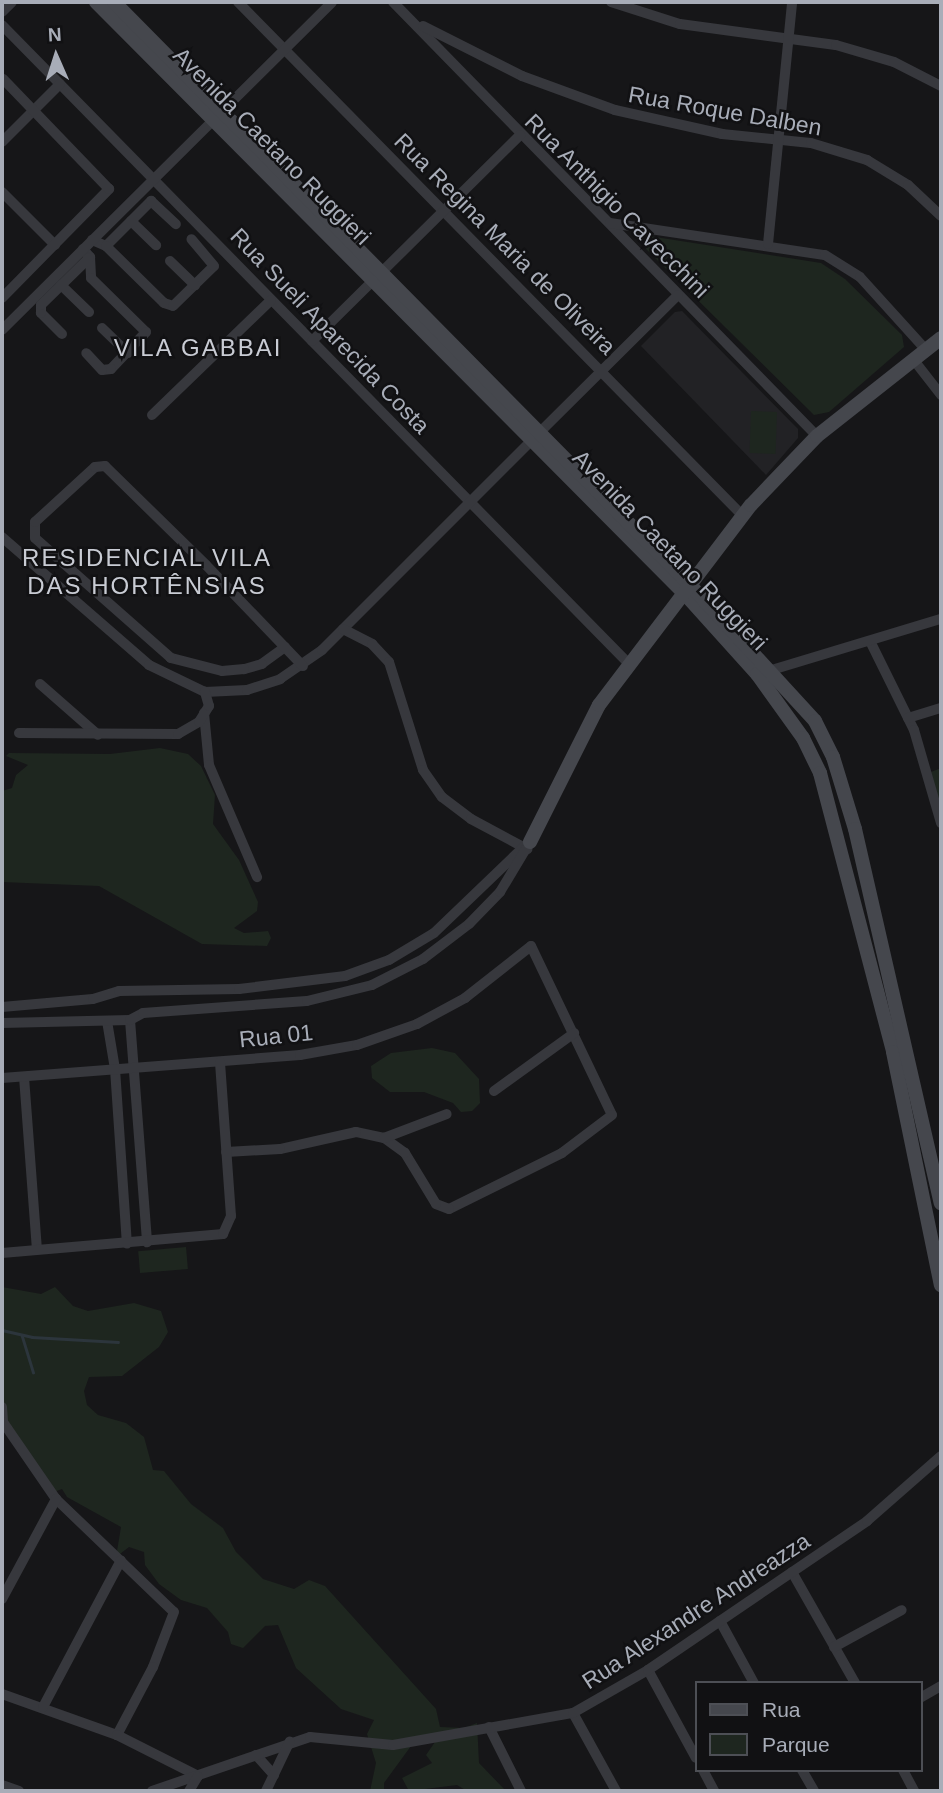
<!DOCTYPE html>
<meta charset="utf-8">
<style>
body{margin:0}
#map{position:relative;width:943px;height:1793px;overflow:hidden;background:#161618;font-family:Helvetica,sans-serif}
div>[style]{position:absolute}
.built>*{inset:0;background:#222225}
.green>*{inset:0;background:#1e261f;transform-origin:0 0}
.stream>*{height:2.5px;margin:-1.25px;padding:0 1.25px;transform-origin:1.25px;border-radius:1.25px;background:#2c353c}
.street>*{height:10px;margin:-5px;padding:0 5px;transform-origin:5px;border-radius:5px;background:#37383d}
.secondary>*{height:14px;margin:-7px;padding:0 7px;transform-origin:7px;border-radius:7px;background:#45474d}
span{translate:-50% -50%;white-space:nowrap;text-align:center;line-height:1.15;-webkit-text-stroke:5px #111113;paint-order:stroke}
.street-label{font-size:23px;color:#a8adb8}
.neighbourhood-label{font-size:24px;color:#c9ccd4;letter-spacing:2px}
.frame{position:absolute;inset:0;border:4px solid #a8adb8;pointer-events:none}
.legend{position:absolute;left:695px;top:1681px;width:228px;height:91px;box-sizing:border-box;background:#111113;border:2px solid #4d4f55;margin:0;padding:9px 12px;list-style:none;font-size:21px;color:#a8adb8}
.legend li{display:flex;align-items:center;gap:14px;height:35px}
.legend b{width:35px;border:2px solid #4d4f55}
.north{position:absolute;left:21px;top:21px;width:70px;height:70px;-webkit-text-stroke:5px #111113;paint-order:stroke;rotate:357deg;font-size:19px;font-weight:700;line-height:28px;text-align:center;color:#a8adb8}
.north::after{content:'';display:block;margin:auto;width:24px;height:32px;background:#a8adb8;clip-path:polygon(50% 0,100% 100%,50% 72%,0 100%)}
</style>
<div id="map">
<div class="built">
<div style="clip-path:polygon(682px 311px,798px 429px,798px 438px,766px 475px,641px 346px,675px 312px)"></div>
</div>
<div class="green">
<div style="clip-path:polygon(649px 236px,821px 263px,845px 279px,902px 335px,904px 347px,829px 412px,814px 415px,643px 246px)"></div>
<div style="left:751px;top:411px;width:26px;height:42px;rotate:2deg"></div>
<div style="clip-path:polygon(160px 748px,188px 754px,201px 766px,215px 795px,213px 824px,239px 860px,258px 902px,257px 911px,234px 928px,244px 933px,268px 931px,271px 938px,267px 946px,202px 944px,99px 886px,2px 882px,2px 791px,12px 788px,16px 775px,28px 765px,6px 756px,9px 753px,110px 754px)"></div>
<div style="clip-path:polygon(941px 768px,941px 808px,931px 772px)"></div>
<div style="clip-path:polygon(432px 1048px,455px 1053px,479px 1079px,480px 1103px,472px 1111px,461px 1112px,453px 1103px,424px 1092px,390px 1092px,372px 1078px,371px 1066px,391px 1053px)"></div>
<div style="left:186px;top:1247px;width:22px;height:48px;rotate:85deg"></div>
<div style="clip-path:polygon(2px 1287px,41px 1294px,55px 1287px,73px 1306px,88px 1311px,134px 1303px,161px 1311px,168px 1332px,159px 1347px,122px 1376px,89px 1377px,84px 1391px,87px 1405px,98px 1415px,126px 1423px,144px 1437px,153px 1470px,164px 1471px,191px 1504px,223px 1528px,236px 1552px,263px 1579px,294px 1589px,309px 1580px,325px 1586px,436px 1709px,440px 1727px,464px 1728px,477px 1723px,479px 1763px,506px 1791px,467px 1791px,457px 1785px,409px 1791px,402px 1778px,432px 1763px,426px 1755px,435px 1742px,411px 1746px,384px 1783px,384px 1791px,370px 1791px,376px 1763px,367px 1734px,374px 1720px,341px 1709px,296px 1668px,278px 1625px,265px 1626px,243px 1648px,231px 1644px,228px 1632px,207px 1608px,181px 1600px,159px 1584px,145px 1565px,144px 1552px,129px 1547px,116px 1557px,121px 1527px,67px 1497px,62px 1489px,51px 1493px,2px 1417px)"></div>
</div>
<div class="stream">
<div style="left:2px;top:1330px;width:31px;rotate:13deg"></div>
<div style="left:32px;top:1337px;width:86px;rotate:3.3deg"></div>
<div style="left:22px;top:1335px;width:39px;rotate:73deg"></div>
</div>
<div class="street">
<div style="left:238px;top:2px;width:721px;rotate:45.51deg"></div>
<div style="left:393px;top:2px;width:607px;rotate:45.67deg"></div>
<div style="left:611px;top:2px;width:72px;rotate:17.7deg"></div>
<div style="left:680px;top:24px;width:157px;rotate:7.7deg"></div>
<div style="left:836px;top:45px;width:60px;rotate:16.3deg"></div>
<div style="left:894px;top:62px;width:53px;rotate:27.1deg"></div>
<div style="left:2px;top:12px;width:14px;rotate:-45deg"></div>
<div style="left:2px;top:25px;width:897px;rotate:45.54deg"></div>
<div style="left:423px;top:26px;width:111px;rotate:26.8deg"></div>
<div style="left:522px;top:76px;width:99px;rotate:20.1deg"></div>
<div style="left:615px;top:110px;width:110px;rotate:12.6deg"></div>
<div style="left:722px;top:134px;width:89px;rotate:5.8deg"></div>
<div style="left:811px;top:143px;width:59px;rotate:16.9deg"></div>
<div style="left:867px;top:160px;width:48px;rotate:31.4deg"></div>
<div style="left:908px;top:185px;width:45px;rotate:43.2deg"></div>
<div style="left:2px;top:142px;width:82px;rotate:-45deg"></div>
<div style="left:2px;top:192px;width:75px;rotate:45deg"></div>
<div style="left:131px;top:221px;width:35px;rotate:44deg"></div>
<div style="left:610px;top:223px;width:217px;rotate:8.5deg"></div>
<div style="left:825px;top:255px;width:41px;rotate:32.2deg"></div>
<div style="left:860px;top:277px;width:97px;rotate:47.9deg"></div>
<div style="left:92px;top:240px;width:15px;rotate:23deg"></div>
<div style="left:106px;top:246px;width:64px;rotate:-45deg"></div>
<div style="left:151px;top:201px;width:34px;rotate:43deg"></div>
<div style="left:768px;top:244px;width:243px;rotate:-84.3deg"></div>
<div style="left:106px;top:246px;width:81px;rotate:44.5deg"></div>
<div style="left:164px;top:303px;width:9px;rotate:18deg"></div>
<div style="left:173px;top:306px;width:57px;rotate:-44.3deg"></div>
<div style="left:214px;top:266px;width:35px;rotate:-130deg"></div>
<div style="left:83px;top:249px;width:11px;rotate:49deg"></div>
<div style="left:90px;top:257px;width:21px;rotate:87deg"></div>
<div style="left:91px;top:278px;width:77px;rotate:44.5deg"></div>
<div style="left:146px;top:332px;width:51px;rotate:133.4deg"></div>
<div style="left:111px;top:369px;width:9px;rotate:174deg"></div>
<div style="left:102px;top:370px;width:23px;rotate:-133deg"></div>
<div style="left:170px;top:261px;width:35px;rotate:44deg"></div>
<div style="left:61px;top:285px;width:39px;rotate:44deg"></div>
<div style="left:2px;top:298px;width:153px;rotate:-45.5deg"></div>
<div style="left:109px;top:189px;width:153px;rotate:-133.9deg"></div>
<div style="left:102px;top:328px;width:36px;rotate:44deg"></div>
<div style="left:2px;top:330px;width:465px;rotate:-44.8deg"></div>
<div style="left:62px;top:334px;width:30px;rotate:-135deg"></div>
<div style="left:41px;top:313px;width:8px;rotate:-90deg"></div>
<div style="left:41px;top:305px;width:67px;rotate:-44.4deg"></div>
<div style="left:312px;top:341px;width:293px;rotate:-44.7deg"></div>
<div style="left:913px;top:359px;width:46px;rotate:52.1deg"></div>
<div style="left:152px;top:415px;width:165px;rotate:-44deg"></div>
<div style="left:540px;top:432px;width:194px;rotate:-44.8deg"></div>
<div style="left:2px;top:537px;width:195px;rotate:41deg"></div>
<div style="left:149px;top:665px;width:62px;rotate:25.7deg"></div>
<div style="left:205px;top:692px;width:42px;rotate:-2.7deg"></div>
<div style="left:247px;top:690px;width:35px;rotate:-18deg"></div>
<div style="left:280px;top:679px;width:51px;rotate:-34.6deg"></div>
<div style="left:322px;top:650px;width:297px;rotate:-45deg"></div>
<div style="left:343px;top:629px;width:33px;rotate:27deg"></div>
<div style="left:372px;top:644px;width:25px;rotate:47deg"></div>
<div style="left:389px;top:662px;width:113px;rotate:72.5deg"></div>
<div style="left:423px;top:770px;width:33px;rotate:55deg"></div>
<div style="left:442px;top:797px;width:36px;rotate:37deg"></div>
<div style="left:471px;top:819px;width:64px;rotate:28.2deg"></div>
<div style="left:870px;top:641px;width:99px;rotate:63.7deg"></div>
<div style="left:914px;top:730px;width:97px;rotate:73.8deg"></div>
<div style="left:285px;top:647px;width:29px;rotate:144deg"></div>
<div style="left:262px;top:664px;width:19px;rotate:164deg"></div>
<div style="left:244px;top:669px;width:22px;rotate:175deg"></div>
<div style="left:222px;top:671px;width:53px;rotate:-165.7deg"></div>
<div style="left:171px;top:658px;width:181px;rotate:-138.6deg"></div>
<div style="left:35px;top:538px;width:16px;rotate:-90deg"></div>
<div style="left:35px;top:522px;width:81px;rotate:-42.5deg"></div>
<div style="left:95px;top:467px;width:10px;rotate:-6deg"></div>
<div style="left:105px;top:466px;width:141px;rotate:44.4deg"></div>
<div style="left:206px;top:565px;width:140px;rotate:46.2deg"></div>
<div style="left:765px;top:672px;width:184px;rotate:-16.8deg"></div>
<div style="left:40px;top:684px;width:77px;rotate:41.3deg"></div>
<div style="left:204px;top:713px;width:52px;rotate:84.5deg"></div>
<div style="left:209px;top:765px;width:122px;rotate:66.8deg"></div>
<div style="left:908px;top:718px;width:34px;rotate:-17deg"></div>
<div style="left:19px;top:733px;width:159px;rotate:0.4deg"></div>
<div style="left:178px;top:734px;width:24px;rotate:-30deg"></div>
<div style="left:199px;top:722px;width:19px;rotate:-58deg"></div>
<div style="left:209px;top:706px;width:15px;rotate:-106deg"></div>
<div style="left:2px;top:1007px;width:91px;rotate:-5deg"></div>
<div style="left:93px;top:999px;width:27px;rotate:-17deg"></div>
<div style="left:119px;top:991px;width:120px;rotate:-1deg"></div>
<div style="left:239px;top:989px;width:107px;rotate:-7deg"></div>
<div style="left:345px;top:976px;width:47px;rotate:-20deg"></div>
<div style="left:389px;top:960px;width:52px;rotate:-31deg"></div>
<div style="left:434px;top:933px;width:132px;rotate:-43.8deg"></div>
<div style="left:130px;top:1020px;width:223px;rotate:85.6deg"></div>
<div style="left:107px;top:1021px;width:49px;rotate:80.5deg"></div>
<div style="left:115px;top:1069px;width:175px;rotate:86.1deg"></div>
<div style="left:2px;top:1023px;width:128px;rotate:-1.3deg"></div>
<div style="left:130px;top:1020px;width:15px;rotate:-28deg"></div>
<div style="left:143px;top:1013px;width:164px;rotate:-4.2deg"></div>
<div style="left:307px;top:1001px;width:67px;rotate:-13.8deg"></div>
<div style="left:372px;top:985px;width:57px;rotate:-27deg"></div>
<div style="left:423px;top:959px;width:58px;rotate:-37.3deg"></div>
<div style="left:469px;top:924px;width:45px;rotate:-45.9deg"></div>
<div style="left:500px;top:892px;width:58px;rotate:-59deg"></div>
<div style="left:24px;top:1077px;width:172px;rotate:85.7deg"></div>
<div style="left:2px;top:1078px;width:299px;rotate:-4.4deg"></div>
<div style="left:300px;top:1055px;width:58px;rotate:-10deg"></div>
<div style="left:357px;top:1045px;width:64px;rotate:-19.3deg"></div>
<div style="left:417px;top:1024px;width:55px;rotate:-28.4deg"></div>
<div style="left:465px;top:998px;width:84px;rotate:-38.2deg"></div>
<div style="left:531px;top:946px;width:187px;rotate:64.4deg"></div>
<div style="left:612px;top:1115px;width:63px;rotate:142.8deg"></div>
<div style="left:562px;top:1153px;width:126px;rotate:153.6deg"></div>
<div style="left:449px;top:1209px;width:14px;rotate:-159deg"></div>
<div style="left:436px;top:1204px;width:60px;rotate:-121.3deg"></div>
<div style="left:405px;top:1153px;width:26px;rotate:-144deg"></div>
<div style="left:384px;top:1138px;width:29px;rotate:-168deg"></div>
<div style="left:356px;top:1132px;width:78px;rotate:167.4deg"></div>
<div style="left:280px;top:1149px;width:54px;rotate:176.8deg"></div>
<div style="left:494px;top:1091px;width:99px;rotate:-35.9deg"></div>
<div style="left:384px;top:1138px;width:67px;rotate:-20.9deg"></div>
<div style="left:2px;top:1253px;width:222px;rotate:-4.9deg"></div>
<div style="left:223px;top:1234px;width:20px;rotate:-66deg"></div>
<div style="left:231px;top:1216px;width:154px;rotate:-94.1deg"></div>
<div style="left:2px;top:1407px;width:15px;rotate:86deg"></div>
<div style="left:3px;top:1422px;width:93px;rotate:55.5deg"></div>
<div style="left:56px;top:1499px;width:163px;rotate:43.8deg"></div>
<div style="left:174px;top:1612px;width:59px;rotate:110.9deg"></div>
<div style="left:153px;top:1667px;width:77px;rotate:117.9deg"></div>
<div style="left:792px;top:1572px;width:128px;rotate:60.4deg"></div>
<div style="left:2px;top:1599px;width:114px;rotate:-61.6deg"></div>
<div style="left:720px;top:1621px;width:71px;rotate:61.3deg"></div>
<div style="left:834px;top:1647px;width:77px;rotate:-28.6deg"></div>
<div style="left:648px;top:1670px;width:100px;rotate:61.4deg"></div>
<div style="left:2px;top:1694px;width:122px;rotate:19.6deg"></div>
<div style="left:117px;top:1735px;width:91px;rotate:26.8deg"></div>
<div style="left:920px;top:1698px;width:24px;rotate:-30deg"></div>
<div style="left:43px;top:1707px;width:166px;rotate:-62deg"></div>
<div style="left:573px;top:1713px;width:89px;rotate:61.1deg"></div>
<div style="left:489px;top:1727px;width:72px;rotate:63.4deg"></div>
<div style="left:256px;top:1755px;width:27px;rotate:48deg"></div>
<div style="left:703px;top:1770px;width:24px;rotate:62deg"></div>
<div style="left:802px;top:1770px;width:24px;rotate:60deg"></div>
<div style="left:903px;top:1770px;width:24px;rotate:62deg"></div>
<div style="left:2px;top:1785px;width:18px;rotate:19deg"></div>
<div style="left:152px;top:1791px;width:167px;rotate:-18.9deg"></div>
<div style="left:310px;top:1737px;width:83px;rotate:5.5deg"></div>
<div style="left:393px;top:1745px;width:183px;rotate:-10.1deg"></div>
<div style="left:573px;top:1713px;width:86px;rotate:-29.8deg"></div>
<div style="left:648px;top:1670px;width:265px;rotate:-34.2deg"></div>
<div style="left:867px;top:1521px;width:98px;rotate:-41.3deg"></div>
<div style="left:189px;top:1791px;width:17px;rotate:-59deg"></div>
<div style="left:266px;top:1791px;width:55px;rotate:-64.4deg"></div>
</div>
<div class="secondary">
<div style="left:96px;top:2px;width:835px;rotate:45.15deg"></div>
<div style="left:685px;top:594px;width:108px;rotate:48deg"></div>
<div style="left:757px;top:674px;width:79px;rotate:54.3deg"></div>
<div style="left:803px;top:738px;width:39px;rotate:64deg"></div>
<div style="left:820px;top:773px;width:288px;rotate:75.3deg"></div>
<div style="left:893px;top:1052px;width:238px;rotate:78.4deg"></div>
<div style="left:114px;top:2px;width:821px;rotate:45.35deg"></div>
<div style="left:691px;top:586px;width:183px;rotate:47.4deg"></div>
<div style="left:815px;top:721px;width:40px;rotate:63.4deg"></div>
<div style="left:833px;top:757px;width:75px;rotate:73deg"></div>
<div style="left:855px;top:829px;width:384px;rotate:77.1deg"></div>
<div style="left:530px;top:842px;width:153px;rotate:-63.3deg"></div>
<div style="left:599px;top:705px;width:251px;rotate:-52.8deg"></div>
<div style="left:751px;top:505px;width:95px;rotate:-46.3deg"></div>
<div style="left:817px;top:436px;width:158px;rotate:-38.3deg"></div>
</div>
<div class="street-label">
<span style="left:725px;top:111px;rotate:10deg">Rua Roque Dalben</span>
<span style="left:272px;top:146px;rotate:45deg">Avenida Caetano Ruggieri</span>
<span style="left:617px;top:206px;rotate:45deg">Rua Anthigio Cavecchini</span>
<span style="left:505px;top:244px;rotate:45deg">Rua Regina Maria de Oliveira</span>
<span style="left:330px;top:331px;rotate:46deg">Rua Sueli Aparecida Costa</span>
<span style="left:670px;top:550px;rotate:46deg">Avenida Caetano Ruggieri</span>
<span style="left:276px;top:1036px;rotate:-6deg">Rua 01</span>
<span style="left:696px;top:1611px;rotate:-33deg">Rua Alexandre Andreazza</span>
</div>
<div class="neighbourhood-label">
<span style="left:198px;top:348px">VILA GABBAI</span>
<span style="left:147px;top:572px">RESIDENCIAL VILA<br>DAS HORTÊNSIAS</span>
</div>
<div class="frame"></div>
<ul class="legend">
<li><b style="height:9px;background:#45474d"></b>Rua</li>
<li><b style="height:19px;background:#1e261f"></b>Parque</li>
</ul>
<div class="north">N</div>
</div>
